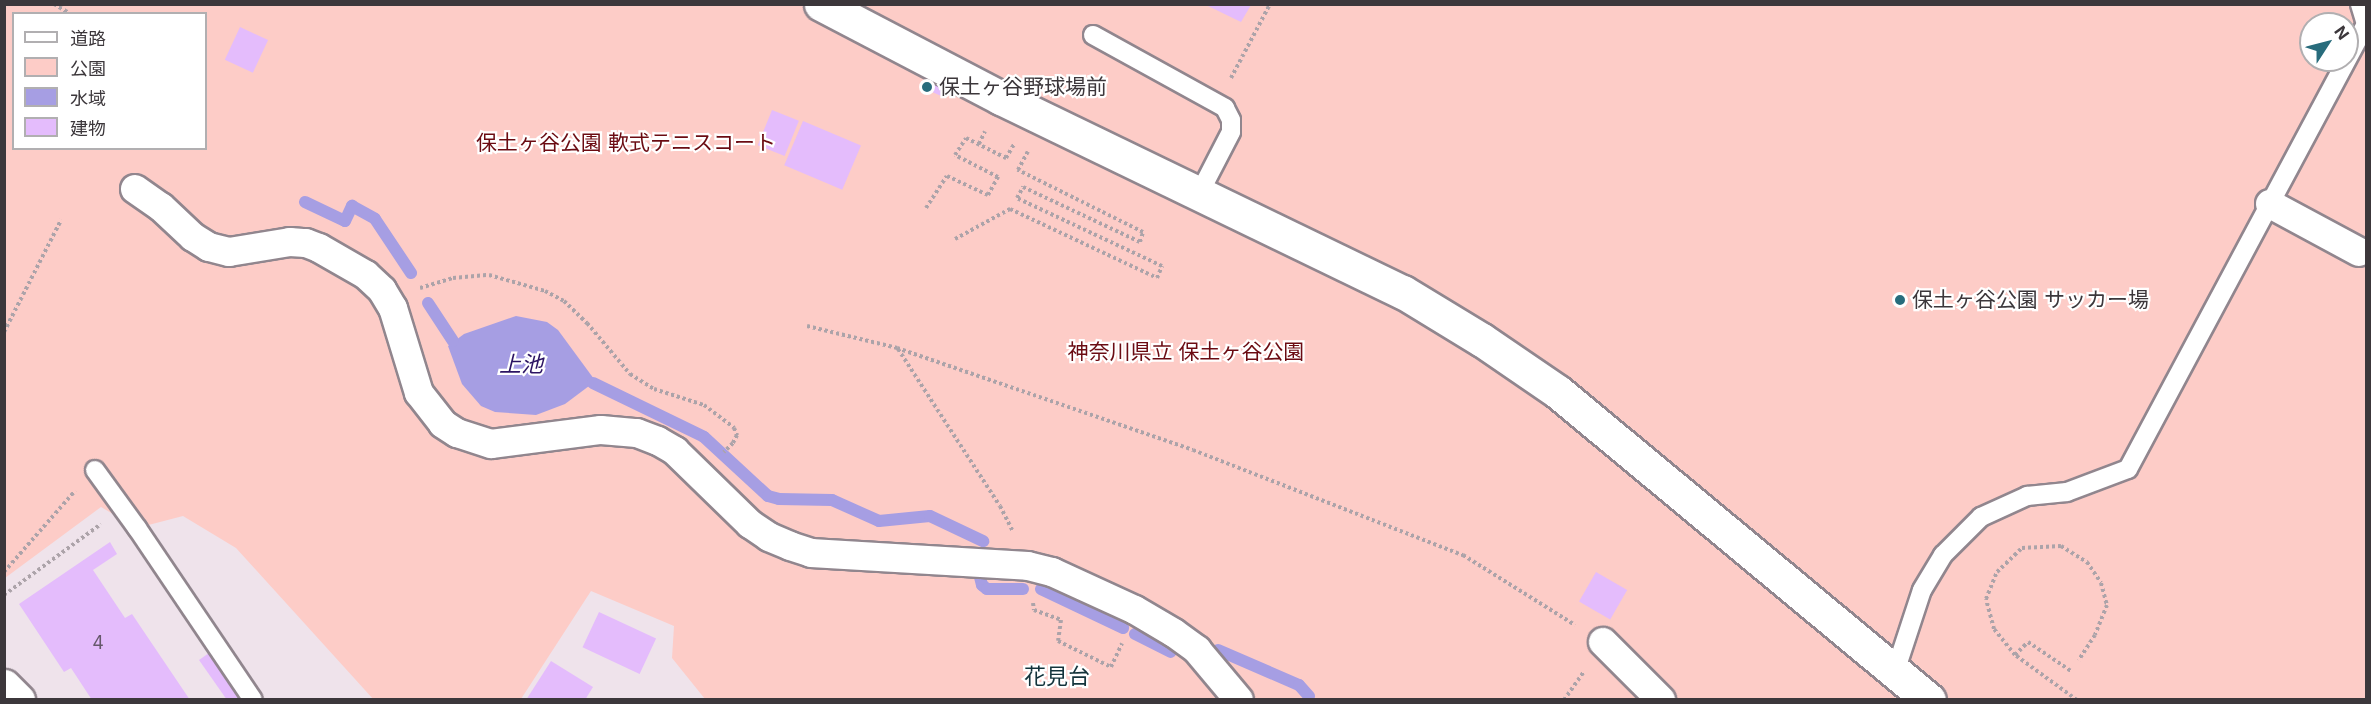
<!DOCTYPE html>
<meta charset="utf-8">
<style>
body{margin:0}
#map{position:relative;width:2371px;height:704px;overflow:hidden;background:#efe3eb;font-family:Inter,"Noto Sans JP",sans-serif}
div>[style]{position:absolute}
.green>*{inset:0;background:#fdccc7}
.water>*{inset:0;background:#a69ee3}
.stream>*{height:12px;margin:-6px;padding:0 6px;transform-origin:6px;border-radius:6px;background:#a69ee3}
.building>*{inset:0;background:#e4bcfc;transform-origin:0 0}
.path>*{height:4px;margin-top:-2px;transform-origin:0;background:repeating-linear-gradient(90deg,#aca3a9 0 3px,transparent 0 6px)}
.roads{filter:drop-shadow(2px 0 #91868e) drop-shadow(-2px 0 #91868e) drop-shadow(0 2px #91868e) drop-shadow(0 -2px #91868e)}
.service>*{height:18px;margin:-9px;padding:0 9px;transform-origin:9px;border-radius:9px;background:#fff}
.pedestrian>*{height:28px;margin:-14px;padding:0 14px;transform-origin:14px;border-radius:14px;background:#fff}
.minor>*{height:33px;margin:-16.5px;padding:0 16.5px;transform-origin:16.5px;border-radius:16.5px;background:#fff}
.tertiary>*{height:33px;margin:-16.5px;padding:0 16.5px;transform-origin:16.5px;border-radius:16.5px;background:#fff}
.dots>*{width:16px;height:16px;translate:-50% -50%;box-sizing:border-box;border:3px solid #fff;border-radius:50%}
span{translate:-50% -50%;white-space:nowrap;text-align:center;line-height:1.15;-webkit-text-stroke:4.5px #fff;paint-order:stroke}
.number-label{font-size:18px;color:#66586b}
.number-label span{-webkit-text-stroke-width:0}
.poi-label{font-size:21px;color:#3c373b}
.left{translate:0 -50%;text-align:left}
.park-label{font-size:21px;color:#6b0b12}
.water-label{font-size:22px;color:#2b1362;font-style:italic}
.neighbourhood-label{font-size:22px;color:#13333b}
.frame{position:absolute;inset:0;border:6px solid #3c373b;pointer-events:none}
.legend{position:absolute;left:12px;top:12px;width:195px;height:138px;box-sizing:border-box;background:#fff;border:2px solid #b1afb1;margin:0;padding:8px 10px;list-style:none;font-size:18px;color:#3c373b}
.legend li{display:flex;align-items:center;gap:12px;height:30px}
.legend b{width:30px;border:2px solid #b1afb1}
.north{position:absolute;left:2299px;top:12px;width:60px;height:60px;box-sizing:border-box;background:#fff;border:2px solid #b1afb1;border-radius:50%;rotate:54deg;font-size:16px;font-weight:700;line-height:24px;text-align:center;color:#3c373b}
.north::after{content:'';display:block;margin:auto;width:21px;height:27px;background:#286c7c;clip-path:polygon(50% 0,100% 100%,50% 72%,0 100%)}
</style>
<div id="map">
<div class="green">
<div style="clip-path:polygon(evenodd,5px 5px,2366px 5px,2366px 699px,705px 699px,672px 658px,674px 626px,591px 591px,521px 699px,374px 700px,236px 548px,183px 516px,137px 528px,101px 507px,5px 578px,5px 5px,14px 14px,206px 14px,206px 148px,14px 148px,14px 14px,5px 5px,2311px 24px,2347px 24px,2347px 60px,2311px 60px,2311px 24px)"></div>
</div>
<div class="water">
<div style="clip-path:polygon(516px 316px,547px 322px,558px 330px,594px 379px,593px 383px,565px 404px,536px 415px,495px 412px,481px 406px,462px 384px,448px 346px,464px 334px)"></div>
</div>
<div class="stream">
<div style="left:305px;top:202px;width:44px;rotate:25.4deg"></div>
<div style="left:345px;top:221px;width:17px;rotate:-65deg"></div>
<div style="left:352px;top:206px;width:26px;rotate:29deg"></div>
<div style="left:375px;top:219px;width:65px;rotate:56.3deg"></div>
<div style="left:428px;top:303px;width:45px;rotate:56.7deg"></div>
<div style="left:593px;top:383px;width:123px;rotate:25.9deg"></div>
<div style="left:704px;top:437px;width:87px;rotate:42.7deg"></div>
<div style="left:768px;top:496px;width:11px;rotate:15deg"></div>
<div style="left:779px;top:499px;width:53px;rotate:1.1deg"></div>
<div style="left:832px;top:500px;width:51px;rotate:24.1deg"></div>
<div style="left:879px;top:521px;width:51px;rotate:-5.6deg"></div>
<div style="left:930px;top:516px;width:59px;rotate:25.3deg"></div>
<div style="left:980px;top:577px;width:8px;rotate:76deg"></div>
<div style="left:982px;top:585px;width:6px;rotate:39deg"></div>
<div style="left:987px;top:589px;width:36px"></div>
<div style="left:1041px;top:589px;width:91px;rotate:25.4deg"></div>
<div style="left:1135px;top:634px;width:40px;rotate:26.6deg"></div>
<div style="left:1218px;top:650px;width:88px;rotate:23.4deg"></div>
<div style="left:1299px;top:685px;width:15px;rotate:48deg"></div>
</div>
<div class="building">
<div style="clip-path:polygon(1206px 5px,1251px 5px,1241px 22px)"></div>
<div style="left:240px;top:27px;width:31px;height:36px;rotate:25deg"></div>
<div style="left:928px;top:80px;width:21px;height:9px;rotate:25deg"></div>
<div style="left:772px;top:110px;width:29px;height:38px;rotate:22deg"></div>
<div style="left:803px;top:121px;width:63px;height:48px;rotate:23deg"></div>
<div style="clip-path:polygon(110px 542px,117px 554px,93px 570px,125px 618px,132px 614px,190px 700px,92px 700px,71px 668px,64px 672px,19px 604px)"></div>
<div style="left:1596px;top:572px;width:36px;height:34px;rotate:30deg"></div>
<div style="left:599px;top:612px;width:63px;height:39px;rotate:25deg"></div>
<div style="clip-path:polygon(209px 653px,241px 700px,227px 700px,199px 660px)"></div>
<div style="clip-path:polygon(551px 661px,593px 687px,585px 700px,526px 700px)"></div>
</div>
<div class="path">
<div style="left:54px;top:4px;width:17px;rotate:31deg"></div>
<div style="left:1231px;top:78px;width:84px;rotate:-62.2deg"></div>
<div style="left:979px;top:144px;width:14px;rotate:-65deg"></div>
<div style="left:926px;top:208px;width:38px;rotate:-57deg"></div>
<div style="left:947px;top:176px;width:45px;rotate:24.9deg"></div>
<div style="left:988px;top:195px;width:21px;rotate:-61deg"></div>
<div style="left:998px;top:177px;width:48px;rotate:-152.9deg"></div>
<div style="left:955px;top:155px;width:20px;rotate:-57deg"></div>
<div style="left:966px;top:138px;width:45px;rotate:26.6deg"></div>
<div style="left:1006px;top:158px;width:16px;rotate:-60deg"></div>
<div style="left:955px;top:239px;width:63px;rotate:-28.6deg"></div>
<div style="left:1010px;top:209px;width:162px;rotate:25.1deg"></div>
<div style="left:1157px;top:278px;width:13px;rotate:-67deg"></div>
<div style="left:1162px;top:266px;width:160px;rotate:-154.9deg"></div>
<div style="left:1017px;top:198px;width:13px;rotate:-61deg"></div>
<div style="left:1023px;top:187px;width:129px;rotate:25.2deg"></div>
<div style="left:1140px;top:242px;width:10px;rotate:-73deg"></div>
<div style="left:1143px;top:232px;width:140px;rotate:-153.6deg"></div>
<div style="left:1018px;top:170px;width:21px;rotate:-62deg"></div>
<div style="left:420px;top:288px;width:34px;rotate:-17deg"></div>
<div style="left:453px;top:278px;width:36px;rotate:-5deg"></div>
<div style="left:489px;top:275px;width:58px;rotate:15.9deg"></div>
<div style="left:545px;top:291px;width:21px;rotate:28deg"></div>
<div style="left:564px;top:301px;width:32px;rotate:44deg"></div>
<div style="left:587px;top:323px;width:67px;rotate:49.9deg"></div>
<div style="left:630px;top:374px;width:28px;rotate:32deg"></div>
<div style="left:654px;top:389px;width:52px;rotate:17.7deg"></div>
<div style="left:704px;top:405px;width:38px;rotate:37deg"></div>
<div style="left:734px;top:428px;width:8px;rotate:67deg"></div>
<div style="left:737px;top:435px;width:9px;rotate:117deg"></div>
<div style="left:733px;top:443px;width:13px;rotate:135deg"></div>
<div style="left:807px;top:326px;width:93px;rotate:13.7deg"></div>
<div style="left:897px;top:348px;width:313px;rotate:19deg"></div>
<div style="left:1193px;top:450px;width:290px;rotate:21.3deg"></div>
<div style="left:1463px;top:555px;width:132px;rotate:32deg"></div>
<div style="left:4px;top:332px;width:126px;rotate:-63deg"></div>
<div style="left:898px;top:349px;width:187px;rotate:57deg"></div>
<div style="left:1000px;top:506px;width:27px;rotate:63deg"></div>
<div style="left:4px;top:572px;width:108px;rotate:-48.8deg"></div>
<div style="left:4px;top:595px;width:120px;rotate:-36.2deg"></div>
<div style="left:1033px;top:603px;width:7px;rotate:82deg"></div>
<div style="left:1034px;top:610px;width:29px;rotate:20deg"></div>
<div style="left:1061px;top:620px;width:21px;rotate:98deg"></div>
<div style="left:1058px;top:641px;width:59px;rotate:26.1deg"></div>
<div style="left:1111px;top:667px;width:26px;rotate:-65deg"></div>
<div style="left:2015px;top:655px;width:18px;rotate:-45deg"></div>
<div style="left:2028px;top:642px;width:52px;rotate:34deg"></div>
<div style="left:1564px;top:700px;width:35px;rotate:-55deg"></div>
<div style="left:2077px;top:700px;width:77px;rotate:-144deg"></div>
<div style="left:2015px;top:655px;width:33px;rotate:-129deg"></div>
<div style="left:1994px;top:629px;width:31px;rotate:-105deg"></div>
<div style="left:1986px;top:599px;width:29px;rotate:-68deg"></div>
<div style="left:1997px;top:572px;width:35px;rotate:-44deg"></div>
<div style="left:2022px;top:548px;width:39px;rotate:-3deg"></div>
<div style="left:2061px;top:546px;width:31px;rotate:32deg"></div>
<div style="left:2087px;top:562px;width:25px;rotate:56deg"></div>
<div style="left:2101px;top:583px;width:23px;rotate:75deg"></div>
<div style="left:2107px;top:605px;width:32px;rotate:112deg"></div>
<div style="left:2095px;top:635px;width:30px;rotate:123deg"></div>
</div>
<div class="roads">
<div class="service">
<div style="left:1093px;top:35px;width:151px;rotate:28.9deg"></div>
<div style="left:1225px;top:108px;width:13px;rotate:63deg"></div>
<div style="left:1231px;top:120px;width:12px;rotate:90deg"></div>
<div style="left:1231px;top:132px;width:68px;rotate:117.3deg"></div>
<div style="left:95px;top:470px;width:72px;rotate:54.1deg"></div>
<div style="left:137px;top:528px;width:207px;rotate:56deg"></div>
<div style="left:1895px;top:672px;width:86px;rotate:-71.8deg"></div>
<div style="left:1922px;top:590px;width:41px;rotate:-59deg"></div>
<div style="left:1943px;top:555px;width:54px;rotate:-45deg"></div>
<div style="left:1981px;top:517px;width:51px;rotate:-24.5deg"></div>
<div style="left:2027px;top:496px;width:40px;rotate:-5.7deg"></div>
<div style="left:2067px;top:492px;width:65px;rotate:-20.7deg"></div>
<div style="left:2128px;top:469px;width:505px;rotate:-61.86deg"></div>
<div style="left:2366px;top:24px;width:21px;rotate:-107deg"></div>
</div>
<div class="pedestrian">
<div style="left:135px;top:189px;width:32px;rotate:35deg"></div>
<div style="left:161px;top:207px;width:44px;rotate:43.2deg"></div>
<div style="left:193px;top:237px;width:19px;rotate:32deg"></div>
<div style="left:209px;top:247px;width:21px;rotate:14deg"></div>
<div style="left:229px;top:252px;width:62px;rotate:-9.3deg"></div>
<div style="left:290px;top:242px;width:16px;rotate:4deg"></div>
<div style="left:306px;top:243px;width:14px;rotate:21deg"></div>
<div style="left:319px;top:248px;width:54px;rotate:29.9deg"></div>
<div style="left:366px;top:275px;width:22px;rotate:43deg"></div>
<div style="left:382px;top:290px;width:21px;rotate:59deg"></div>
<div style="left:393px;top:308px;width:89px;rotate:73deg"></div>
<div style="left:419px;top:393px;width:39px;rotate:52deg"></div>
<div style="left:443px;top:424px;width:17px;rotate:33deg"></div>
<div style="left:457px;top:433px;width:36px;rotate:18deg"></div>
<div style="left:491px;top:444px;width:111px;rotate:-7.3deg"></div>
<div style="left:601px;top:430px;width:36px;rotate:5deg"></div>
<div style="left:637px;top:433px;width:22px;rotate:21deg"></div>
<div style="left:658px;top:441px;width:20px;rotate:30deg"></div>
<div style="left:675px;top:451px;width:105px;rotate:44.2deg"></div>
<div style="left:750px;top:524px;width:23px;rotate:34deg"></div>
<div style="left:769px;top:537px;width:23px;rotate:23deg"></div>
<div style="left:790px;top:546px;width:22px;rotate:18deg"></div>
<div style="left:811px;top:553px;width:217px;rotate:3.4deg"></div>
<div style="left:1028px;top:566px;width:25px;rotate:14deg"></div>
<div style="left:1052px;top:572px;width:91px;rotate:24.6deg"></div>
<div style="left:1135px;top:610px;width:45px;rotate:30.5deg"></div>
<div style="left:1174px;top:633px;width:29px;rotate:36deg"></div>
<div style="left:1197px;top:650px;width:65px;rotate:50deg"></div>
<div style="left:2270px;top:204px;width:101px;rotate:28.3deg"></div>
<div style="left:1603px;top:642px;width:82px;rotate:45deg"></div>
</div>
<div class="minor">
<div style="left:4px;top:686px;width:20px;rotate:45deg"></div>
</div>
<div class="tertiary">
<div style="left:821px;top:4px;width:203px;rotate:27.6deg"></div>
<div style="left:1001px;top:98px;width:446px;rotate:25.8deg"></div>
<div style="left:1403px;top:292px;width:92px;rotate:31.3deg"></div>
<div style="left:1482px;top:340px;width:92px;rotate:34.4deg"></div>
<div style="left:1558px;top:392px;width:482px;rotate:39.7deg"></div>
</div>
</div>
<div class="dots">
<div style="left:927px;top:87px;background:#286c7c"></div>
<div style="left:1900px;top:300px;background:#286c7c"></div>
</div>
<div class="number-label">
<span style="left:98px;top:643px">4</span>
</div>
<div class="poi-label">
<span class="left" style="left:939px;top:87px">保土ヶ谷野球場前</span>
<span class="left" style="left:1912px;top:300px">保土ヶ谷公園 サッカー場</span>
</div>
<div class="park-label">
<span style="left:626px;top:143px">保土ヶ谷公園 軟式テニスコート</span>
<span style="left:1186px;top:352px">神奈川県立 保土ヶ谷公園</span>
</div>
<div class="water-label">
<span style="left:521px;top:365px">上池</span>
</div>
<div class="neighbourhood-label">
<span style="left:1057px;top:677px">花見台</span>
</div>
<div class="frame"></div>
<ul class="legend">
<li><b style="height:8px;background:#fff"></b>道路</li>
<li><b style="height:16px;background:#fdccc7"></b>公園</li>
<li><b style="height:16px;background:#a69ee3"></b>水域</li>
<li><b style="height:16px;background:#e4bcfc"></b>建物</li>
</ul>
<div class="north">N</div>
</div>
